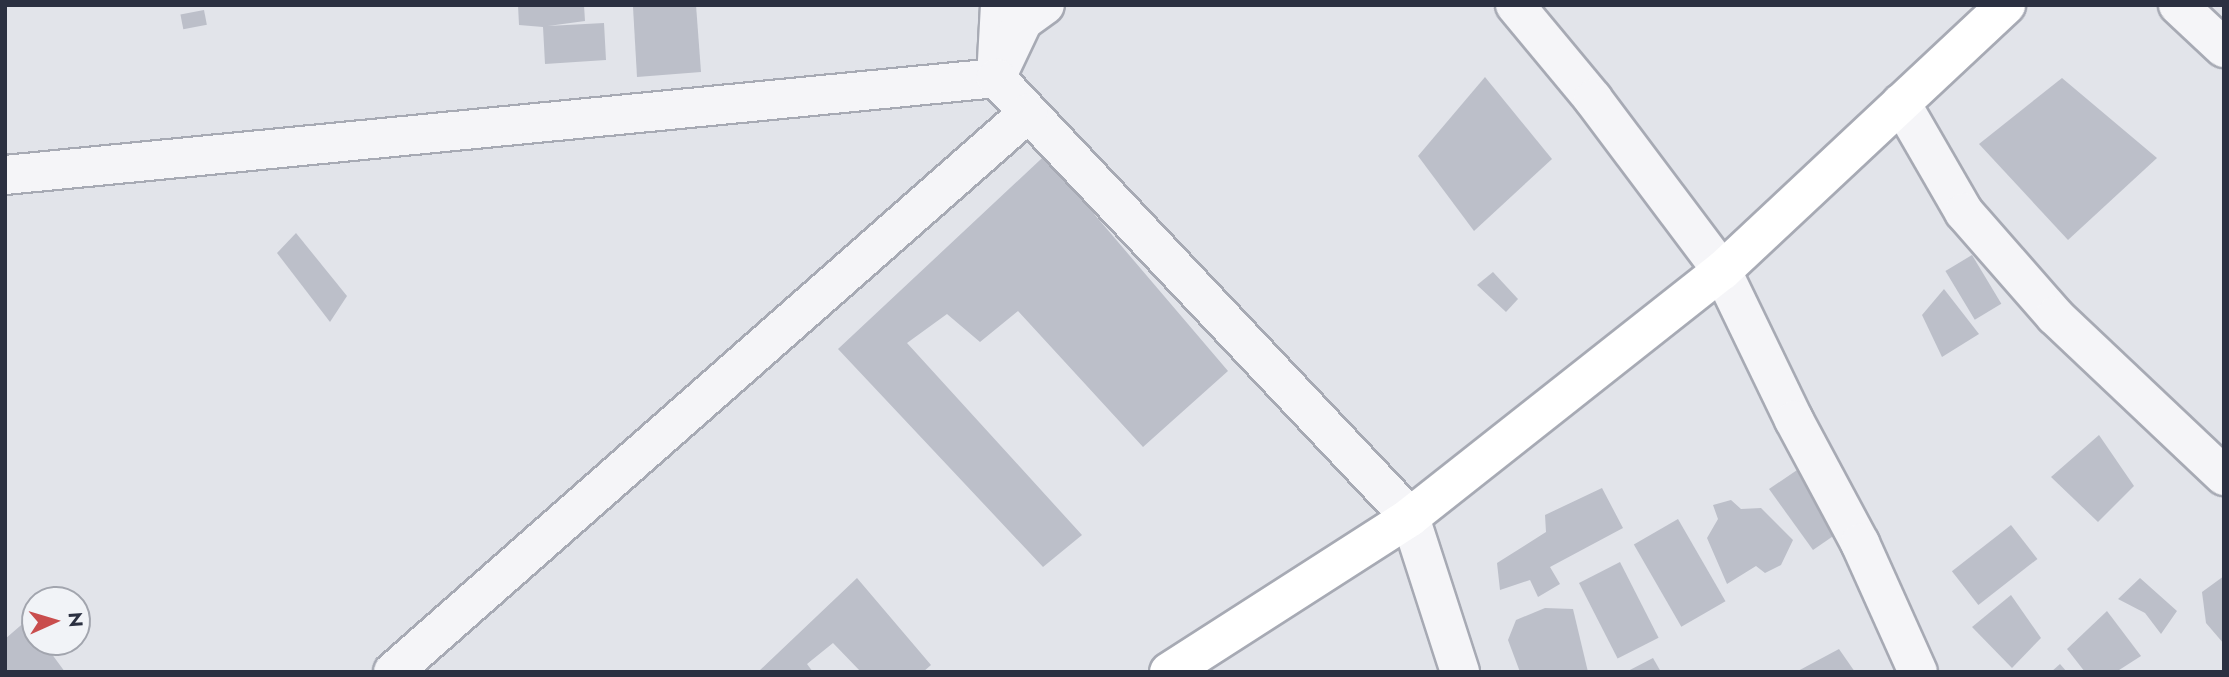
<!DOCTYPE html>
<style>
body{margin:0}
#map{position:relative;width:2229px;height:677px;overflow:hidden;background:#e2e4ea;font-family:Jost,sans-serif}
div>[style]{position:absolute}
.building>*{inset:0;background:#bcbfc9;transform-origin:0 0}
.roads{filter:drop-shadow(2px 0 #a7aab4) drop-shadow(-2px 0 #a7aab4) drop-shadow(0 2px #a7aab4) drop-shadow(0 -2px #a7aab4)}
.minor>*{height:38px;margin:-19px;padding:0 19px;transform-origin:19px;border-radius:19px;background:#f5f5f8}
.major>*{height:38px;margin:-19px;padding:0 19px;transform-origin:19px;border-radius:19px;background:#fff}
span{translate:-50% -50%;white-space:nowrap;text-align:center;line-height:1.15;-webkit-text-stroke:5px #f1f3f7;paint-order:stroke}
.frame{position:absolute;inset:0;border:7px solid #2b3041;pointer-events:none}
.north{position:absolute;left:21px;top:586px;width:70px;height:70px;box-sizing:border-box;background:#f1f3f7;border:2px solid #a2a5ae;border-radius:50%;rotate:86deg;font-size:19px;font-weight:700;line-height:28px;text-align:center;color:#2b3041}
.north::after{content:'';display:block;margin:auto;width:24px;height:32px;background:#c94d4d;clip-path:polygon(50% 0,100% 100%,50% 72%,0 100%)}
</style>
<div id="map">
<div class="building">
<div style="clip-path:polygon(518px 5px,584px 5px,585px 21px,548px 26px,604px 23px,606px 60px,545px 64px,543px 27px,519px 25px)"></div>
<div style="clip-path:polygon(642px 5px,696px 5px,701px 72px,637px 77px,633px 7px)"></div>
<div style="left:204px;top:10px;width:15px;height:24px;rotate:79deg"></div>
<div style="clip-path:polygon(1485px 77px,1552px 159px,1474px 231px,1418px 156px)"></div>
<div style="clip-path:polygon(2062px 78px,2157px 158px,2068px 240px,1979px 144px)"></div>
<div style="clip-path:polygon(1056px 145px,1095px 215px,1228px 371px,1143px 447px,1018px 311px,980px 342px,947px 314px,907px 343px,1082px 535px,1043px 567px,838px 349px)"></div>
<div style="clip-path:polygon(296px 233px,347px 296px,330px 322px,277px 253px)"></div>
<div style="left:1972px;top:255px;width:57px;height:31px;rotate:59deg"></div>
<div style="clip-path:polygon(1493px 272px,1518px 299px,1506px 312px,1477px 285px)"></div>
<div style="clip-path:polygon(1944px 289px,1979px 334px,1942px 357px,1922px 315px)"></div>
<div style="clip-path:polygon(2099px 435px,2134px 486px,2098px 522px,2051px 477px)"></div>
<div style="clip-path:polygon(1803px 466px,1842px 530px,1813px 550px,1769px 489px)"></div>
<div style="clip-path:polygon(1602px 488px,1623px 528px,1550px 567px,1560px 584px,1538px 597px,1530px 580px,1500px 590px,1497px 563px,1546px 532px,1545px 515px)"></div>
<div style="clip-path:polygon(1731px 500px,1741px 509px,1761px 508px,1793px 540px,1781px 565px,1765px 573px,1756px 566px,1727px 584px,1707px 538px,1718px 519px,1713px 505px)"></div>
<div style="left:1678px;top:519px;width:95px;height:51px;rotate:60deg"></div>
<div style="left:2011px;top:525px;width:43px;height:75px;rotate:52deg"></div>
<div style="left:1620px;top:562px;width:85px;height:46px;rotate:63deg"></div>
<div style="clip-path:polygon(2224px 576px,2224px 644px,2206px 623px,2202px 592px)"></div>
<div style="clip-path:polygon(857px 578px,931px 665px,923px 672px,861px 672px,833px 643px,807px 664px,813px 672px,758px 672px)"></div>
<div style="clip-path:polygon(2140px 578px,2177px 611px,2161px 634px,2145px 613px,2118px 599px)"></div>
<div style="clip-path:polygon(2011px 595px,2041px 638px,2012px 668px,1972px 627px)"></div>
<div style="clip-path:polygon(1545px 608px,1573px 609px,1588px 672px,1520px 672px,1508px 640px,1516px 620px)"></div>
<div style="clip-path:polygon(2107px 611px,2141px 656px,2116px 672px,2085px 672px,2067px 649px)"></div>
<div style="clip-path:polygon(27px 620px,35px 631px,35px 642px,43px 642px,65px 672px,5px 672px,5px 639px)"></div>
<div style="clip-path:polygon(1839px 649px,1855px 672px,1796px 672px)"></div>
<div style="clip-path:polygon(1653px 658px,1661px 672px,1626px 672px)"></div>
<div style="clip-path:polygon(2060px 664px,2067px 672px,2051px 672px)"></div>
</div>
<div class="roads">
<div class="minor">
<div style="left:1000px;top:5px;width:73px;rotate:93.1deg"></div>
<div style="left:996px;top:78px;width:63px;rotate:-64.7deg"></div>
<div style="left:1023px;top:21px;width:27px;rotate:-36deg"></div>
<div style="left:1515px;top:5px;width:122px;rotate:50.3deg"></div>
<div style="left:1593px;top:99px;width:215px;rotate:53.1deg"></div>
<div style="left:1722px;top:271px;width:165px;rotate:64.2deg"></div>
<div style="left:1794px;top:420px;width:140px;rotate:61.8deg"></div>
<div style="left:1860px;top:543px;width:141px;rotate:65.8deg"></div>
<div style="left:2178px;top:5px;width:63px;rotate:43.1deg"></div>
<div style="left:1901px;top:103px;width:126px;rotate:60deg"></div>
<div style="left:1964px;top:212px;width:138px;rotate:48.8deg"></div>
<div style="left:2055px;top:316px;width:233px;rotate:43.4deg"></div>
<div style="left:5px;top:175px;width:996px;rotate:-5.59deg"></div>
<div style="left:996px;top:78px;width:603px;rotate:46.68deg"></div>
<div style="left:1410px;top:517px;width:163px;rotate:72.1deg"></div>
<div style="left:393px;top:672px;width:846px;rotate:-41.36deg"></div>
</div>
<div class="major">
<div style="left:1169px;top:672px;width:287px;rotate:-32.7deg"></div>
<div style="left:1410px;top:517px;width:397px;rotate:-38.3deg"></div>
<div style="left:1722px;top:271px;width:389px;rotate:-43.1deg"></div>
</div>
</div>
<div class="frame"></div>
<div class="north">N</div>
</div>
